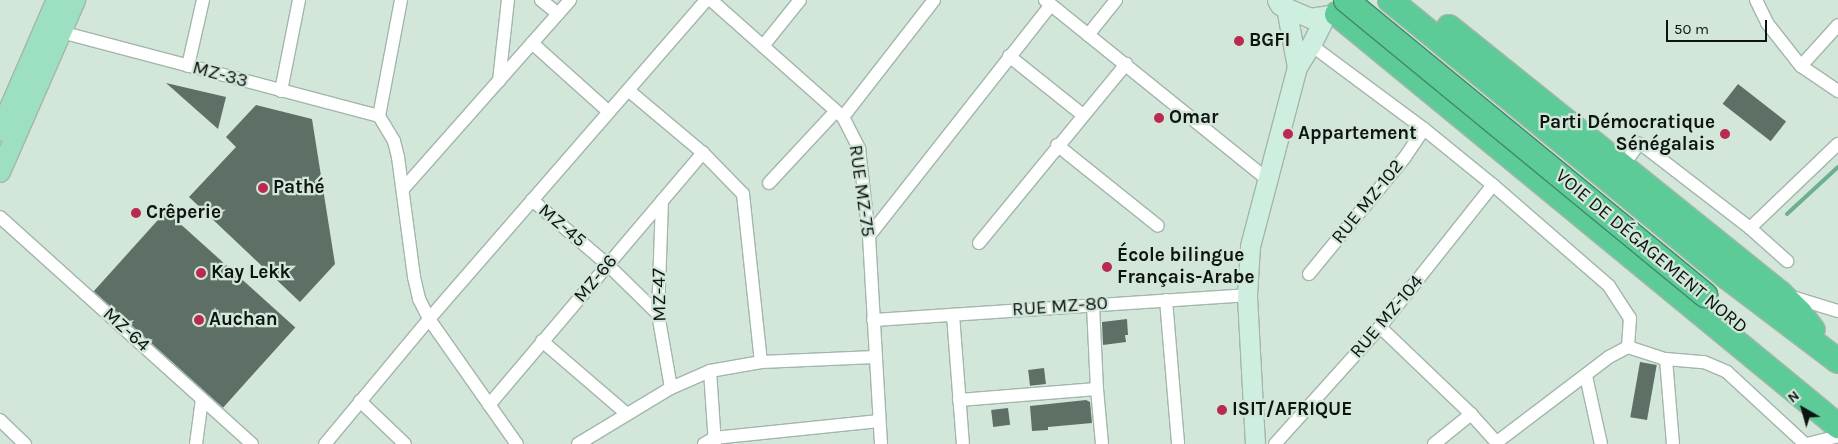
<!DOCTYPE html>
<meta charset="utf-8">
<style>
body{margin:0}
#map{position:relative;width:1838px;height:444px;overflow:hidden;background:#d2e6da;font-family:Karla,sans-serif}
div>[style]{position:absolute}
.stream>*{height:4px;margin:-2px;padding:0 2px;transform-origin:2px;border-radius:2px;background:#6daf8e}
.building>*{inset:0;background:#5e7066;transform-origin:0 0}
.roads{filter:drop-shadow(1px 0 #a3b6ab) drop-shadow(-1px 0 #a3b6ab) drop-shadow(0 1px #a3b6ab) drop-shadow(0 -1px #a3b6ab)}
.street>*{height:12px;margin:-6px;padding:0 6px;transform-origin:6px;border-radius:6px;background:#fff}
.secondary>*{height:19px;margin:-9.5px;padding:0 9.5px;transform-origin:9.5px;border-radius:9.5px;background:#ceefe0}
.primary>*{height:20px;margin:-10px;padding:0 10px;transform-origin:10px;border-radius:10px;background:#9de0c1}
.highway>*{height:24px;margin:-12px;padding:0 12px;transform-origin:12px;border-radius:12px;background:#5ccb98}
.bridges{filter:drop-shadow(1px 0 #418b69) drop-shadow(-1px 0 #418b69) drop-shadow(0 1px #418b69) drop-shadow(0 -1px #418b69)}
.highway-bridge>*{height:24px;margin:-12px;padding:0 12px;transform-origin:12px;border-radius:12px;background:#5ccb98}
.dots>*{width:14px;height:14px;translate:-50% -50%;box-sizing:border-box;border:2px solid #d2e6da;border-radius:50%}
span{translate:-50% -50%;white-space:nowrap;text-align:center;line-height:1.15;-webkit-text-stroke:4.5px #d2e6da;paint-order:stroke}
.poi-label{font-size:19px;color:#0e1511;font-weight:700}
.left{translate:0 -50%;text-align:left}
.right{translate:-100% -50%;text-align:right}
.street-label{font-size:19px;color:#0e1511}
.north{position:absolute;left:1778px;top:384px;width:50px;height:50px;-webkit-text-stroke:4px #d2e6da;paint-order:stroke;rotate:322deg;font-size:14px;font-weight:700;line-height:20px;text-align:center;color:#0e1511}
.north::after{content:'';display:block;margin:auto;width:18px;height:22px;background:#0e1511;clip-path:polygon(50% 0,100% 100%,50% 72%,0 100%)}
.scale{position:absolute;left:1666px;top:20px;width:101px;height:22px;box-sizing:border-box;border:2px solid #0e1511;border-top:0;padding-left:6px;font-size:15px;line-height:18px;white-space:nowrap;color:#0e1511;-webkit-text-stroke:4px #d2e6da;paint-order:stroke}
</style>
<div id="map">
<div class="stream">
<div style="left:1787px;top:214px;width:69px;rotate:-42.7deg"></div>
</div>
<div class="building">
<div style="clip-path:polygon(166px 83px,226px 97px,218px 129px)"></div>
<div style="left:1738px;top:84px;width:61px;height:25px;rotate:38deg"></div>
<div style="clip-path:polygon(256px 105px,312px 119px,335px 264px,300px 302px,189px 197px,236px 147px,226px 137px)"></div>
<div style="left:166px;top:211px;width:174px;height:108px;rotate:42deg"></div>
<div style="clip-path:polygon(1127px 319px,1128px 335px,1125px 335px,1126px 342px,1103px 345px,1102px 322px)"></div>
<div style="left:1640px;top:362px;width:17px;height:56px;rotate:10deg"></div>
<div style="left:1044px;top:368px;width:16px;height:16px;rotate:83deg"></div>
<div style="clip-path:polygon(1086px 400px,1090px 402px,1092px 423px,1048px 427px,1048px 430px,1032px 431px,1030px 406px)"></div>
<div style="left:1008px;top:408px;width:17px;height:17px;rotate:83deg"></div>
</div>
<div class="roads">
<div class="street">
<div style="left:401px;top:0;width:118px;rotate:100.7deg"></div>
<div style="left:379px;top:116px;width:29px;rotate:59deg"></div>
<div style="left:394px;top:141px;width:16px;rotate:76deg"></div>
<div style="left:398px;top:157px;width:121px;rotate:82.4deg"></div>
<div style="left:414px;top:277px;width:23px;rotate:77deg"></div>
<div style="left:419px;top:299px;width:22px;rotate:63deg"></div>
<div style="left:429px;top:319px;width:153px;rotate:54.9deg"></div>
<div style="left:541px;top:0;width:22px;rotate:39deg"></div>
<div style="left:711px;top:0;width:176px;rotate:41.6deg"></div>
<div style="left:843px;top:117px;width:36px;rotate:63deg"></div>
<div style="left:859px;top:149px;width:88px;rotate:83.4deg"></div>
<div style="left:869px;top:236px;width:208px;rotate:86.7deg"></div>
<div style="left:1045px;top:0;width:285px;rotate:38.9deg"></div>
<div style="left:1756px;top:0;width:25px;rotate:64deg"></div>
<div style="left:1767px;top:23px;width:55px;rotate:51.7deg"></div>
<div style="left:1801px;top:66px;width:45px;rotate:34deg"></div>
<div style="left:61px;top:32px;width:329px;rotate:14.8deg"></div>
<div style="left:1088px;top:35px;width:45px;rotate:-51.3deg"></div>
<div style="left:532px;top:43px;width:103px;rotate:41.9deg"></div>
<div style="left:1311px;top:45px;width:141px;rotate:36.6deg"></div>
<div style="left:1424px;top:129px;width:89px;rotate:39.1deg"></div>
<div style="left:1493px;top:185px;width:154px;rotate:41deg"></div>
<div style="left:1609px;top:286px;width:38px;rotate:57deg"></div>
<div style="left:1630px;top:318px;width:29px;rotate:94deg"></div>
<div style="left:763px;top:46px;width:59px;rotate:-51.2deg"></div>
<div style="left:1009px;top:56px;width:95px;rotate:38.6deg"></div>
<div style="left:188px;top:66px;width:68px;rotate:-77.2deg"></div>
<div style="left:1801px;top:66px;width:55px;rotate:-47.9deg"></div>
<div style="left:499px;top:81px;width:81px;rotate:-83.7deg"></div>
<div style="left:628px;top:90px;width:98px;rotate:40deg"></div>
<div style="left:703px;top:153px;width:57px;rotate:45.7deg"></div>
<div style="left:743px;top:194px;width:169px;rotate:83.9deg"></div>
<div style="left:281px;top:91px;width:93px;rotate:-78.8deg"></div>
<div style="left:843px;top:117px;width:148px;rotate:-52.1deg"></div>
<div style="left:1057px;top:145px;width:129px;rotate:38.7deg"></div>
<div style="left:1622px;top:167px;width:29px;rotate:-54deg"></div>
<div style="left:1639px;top:144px;width:7px;rotate:27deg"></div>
<div style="left:1645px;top:147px;width:133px;rotate:37.6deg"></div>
<div style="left:1750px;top:228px;width:50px;rotate:41.7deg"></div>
<div style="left:769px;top:183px;width:98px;rotate:-47.1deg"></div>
<div style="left:403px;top:189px;width:252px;rotate:-48.5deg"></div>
<div style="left:532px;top:200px;width:100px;rotate:40.5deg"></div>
<div style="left:608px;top:265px;width:70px;rotate:44.4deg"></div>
<div style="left:662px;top:201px;width:113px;rotate:92deg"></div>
<div style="left:658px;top:314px;width:75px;rotate:80deg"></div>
<div style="left:0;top:217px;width:339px;rotate:42deg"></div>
<div style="left:1750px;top:228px;width:122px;rotate:-43.7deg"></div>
<div style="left:869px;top:236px;width:294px;rotate:-51.8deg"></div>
<div style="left:979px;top:243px;width:232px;rotate:-50.6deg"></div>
<div style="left:1309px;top:274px;width:151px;rotate:-50.6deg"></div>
<div style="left:1405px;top:157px;width:34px;rotate:-56deg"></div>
<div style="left:1789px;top:296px;width:51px;rotate:17deg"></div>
<div style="left:1166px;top:300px;width:144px;rotate:85.2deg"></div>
<div style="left:1093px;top:305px;width:84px;rotate:87.3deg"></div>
<div style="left:1097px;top:389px;width:55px;rotate:84.8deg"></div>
<div style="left:953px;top:315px;width:129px;rotate:85.6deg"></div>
<div style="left:873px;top:320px;width:375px;rotate:-3.8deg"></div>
<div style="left:1380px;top:327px;width:126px;rotate:43.7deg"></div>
<div style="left:1471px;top:414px;width:40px;rotate:48deg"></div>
<div style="left:542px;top:341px;width:112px;rotate:40.7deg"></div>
<div style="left:1666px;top:359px;width:85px;rotate:85.3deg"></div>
<div style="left:710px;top:371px;width:73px;rotate:86.1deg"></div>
<div style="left:1586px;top:376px;width:70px;rotate:77.6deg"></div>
<div style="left:959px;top:400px;width:138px;rotate:-4.6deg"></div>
<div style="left:360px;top:401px;width:62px;rotate:43.7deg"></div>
<div style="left:489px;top:405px;width:331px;rotate:-49.7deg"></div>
<div style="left:0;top:420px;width:35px;rotate:44deg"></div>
<div style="left:1497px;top:442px;width:141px;rotate:-37.2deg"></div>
<div style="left:1609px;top:357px;width:21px;rotate:-28deg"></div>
<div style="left:1628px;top:347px;width:40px;rotate:18deg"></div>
<div style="left:1666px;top:359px;width:38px;rotate:5deg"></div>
<div style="left:1704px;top:362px;width:25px;rotate:23deg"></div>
<div style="left:1727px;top:372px;width:106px;rotate:42.7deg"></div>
<div style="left:196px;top:444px;width:45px;rotate:-82.4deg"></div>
<div style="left:325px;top:444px;width:163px;rotate:-50.2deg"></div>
<div style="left:429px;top:319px;width:422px;rotate:-49deg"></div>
<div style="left:578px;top:444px;width:109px;rotate:-31.1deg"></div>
<div style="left:671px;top:388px;width:43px;rotate:-23.6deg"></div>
<div style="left:710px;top:371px;width:52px;rotate:-10deg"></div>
<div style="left:761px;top:362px;width:114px;rotate:-2.5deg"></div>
<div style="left:704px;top:444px;width:12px;rotate:-31deg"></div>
<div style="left:714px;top:438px;width:166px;rotate:-5.9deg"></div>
<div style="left:1275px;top:444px;width:157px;rotate:-48.1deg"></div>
<div style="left:1380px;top:327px;width:181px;rotate:-51.5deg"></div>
<div style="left:1434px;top:444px;width:48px;rotate:-39deg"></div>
<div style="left:1807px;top:444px;width:32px;rotate:-14deg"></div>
</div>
<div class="secondary">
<div style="left:1277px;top:0;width:6px;rotate:59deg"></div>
<div style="left:1280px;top:5px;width:33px;rotate:23deg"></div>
<div style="left:1310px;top:18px;width:25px;rotate:-9deg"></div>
<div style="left:1286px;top:7px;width:61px;rotate:79.6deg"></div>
<div style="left:1255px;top:444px;width:149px;rotate:-93.1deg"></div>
<div style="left:1247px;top:295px;width:49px;rotate:-86.5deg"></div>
<div style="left:1250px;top:246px;width:185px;rotate:-75.3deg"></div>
<div style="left:1297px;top:67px;width:26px;rotate:-58deg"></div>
<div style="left:1311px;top:45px;width:32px;rotate:-64deg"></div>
</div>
<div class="primary">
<div style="left:0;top:131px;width:143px;rotate:-66.5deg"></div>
<div style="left:0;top:172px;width:188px;rotate:-66.4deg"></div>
</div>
<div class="highway">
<div style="left:1390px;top:0;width:436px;rotate:39.4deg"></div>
<div style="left:1727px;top:277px;width:139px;rotate:37.1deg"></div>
<div style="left:1337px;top:14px;width:649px;rotate:39.43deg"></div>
<div style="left:1449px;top:27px;width:425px;rotate:38.8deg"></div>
<div style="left:1780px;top:293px;width:28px;rotate:45deg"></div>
<div style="left:1800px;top:313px;width:21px;rotate:53deg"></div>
</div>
</div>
<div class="bridges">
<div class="highway-bridge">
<div style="left:1346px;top:0;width:465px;rotate:39.4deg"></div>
</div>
</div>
<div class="dots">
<div style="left:1239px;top:41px;background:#ba294f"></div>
<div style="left:1159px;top:118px;background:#ba294f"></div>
<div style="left:1288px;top:134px;background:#ba294f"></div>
<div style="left:1725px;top:134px;background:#ba294f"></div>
<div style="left:263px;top:188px;background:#ba294f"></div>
<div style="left:136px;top:213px;background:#ba294f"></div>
<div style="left:1107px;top:267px;background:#ba294f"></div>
<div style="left:201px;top:273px;background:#ba294f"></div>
<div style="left:199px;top:320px;background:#ba294f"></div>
<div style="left:1222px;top:410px;background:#ba294f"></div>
</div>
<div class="poi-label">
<span class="left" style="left:1249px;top:41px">BGFI</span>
<span class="left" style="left:1169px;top:118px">Omar</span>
<span class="right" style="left:1715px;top:134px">Parti Démocratique<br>Sénégalais</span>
<span class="left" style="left:1298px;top:134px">Appartement</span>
<span class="left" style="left:273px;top:188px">Pathé</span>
<span class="left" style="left:146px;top:213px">Crêperie</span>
<span class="left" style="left:1117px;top:267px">École bilingue<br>Français-Arabe</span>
<span class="left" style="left:211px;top:273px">Kay Lekk</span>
<span class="left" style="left:209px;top:320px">Auchan</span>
<span class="left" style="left:1232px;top:410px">ISIT/AFRIQUE</span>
</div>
<div class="street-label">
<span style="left:220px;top:75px;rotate:15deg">MZ-33</span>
<span style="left:861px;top:191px;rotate:82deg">RUE MZ-75</span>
<span style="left:1368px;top:202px;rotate:-51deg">RUE MZ-102</span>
<span style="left:562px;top:226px;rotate:40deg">MZ-45</span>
<span style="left:1651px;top:252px;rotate:40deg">VOIE DE DÉGAGEMENT NORD</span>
<span style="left:596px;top:279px;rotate:-50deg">MZ-66</span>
<span style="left:660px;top:295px;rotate:-91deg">MZ-47</span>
<span style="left:1060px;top:307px;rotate:-4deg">RUE MZ-80</span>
<span style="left:1387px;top:317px;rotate:-50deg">RUE MZ-104</span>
<span style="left:126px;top:330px;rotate:42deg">MZ-64</span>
</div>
<div class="north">N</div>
<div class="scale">50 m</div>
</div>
